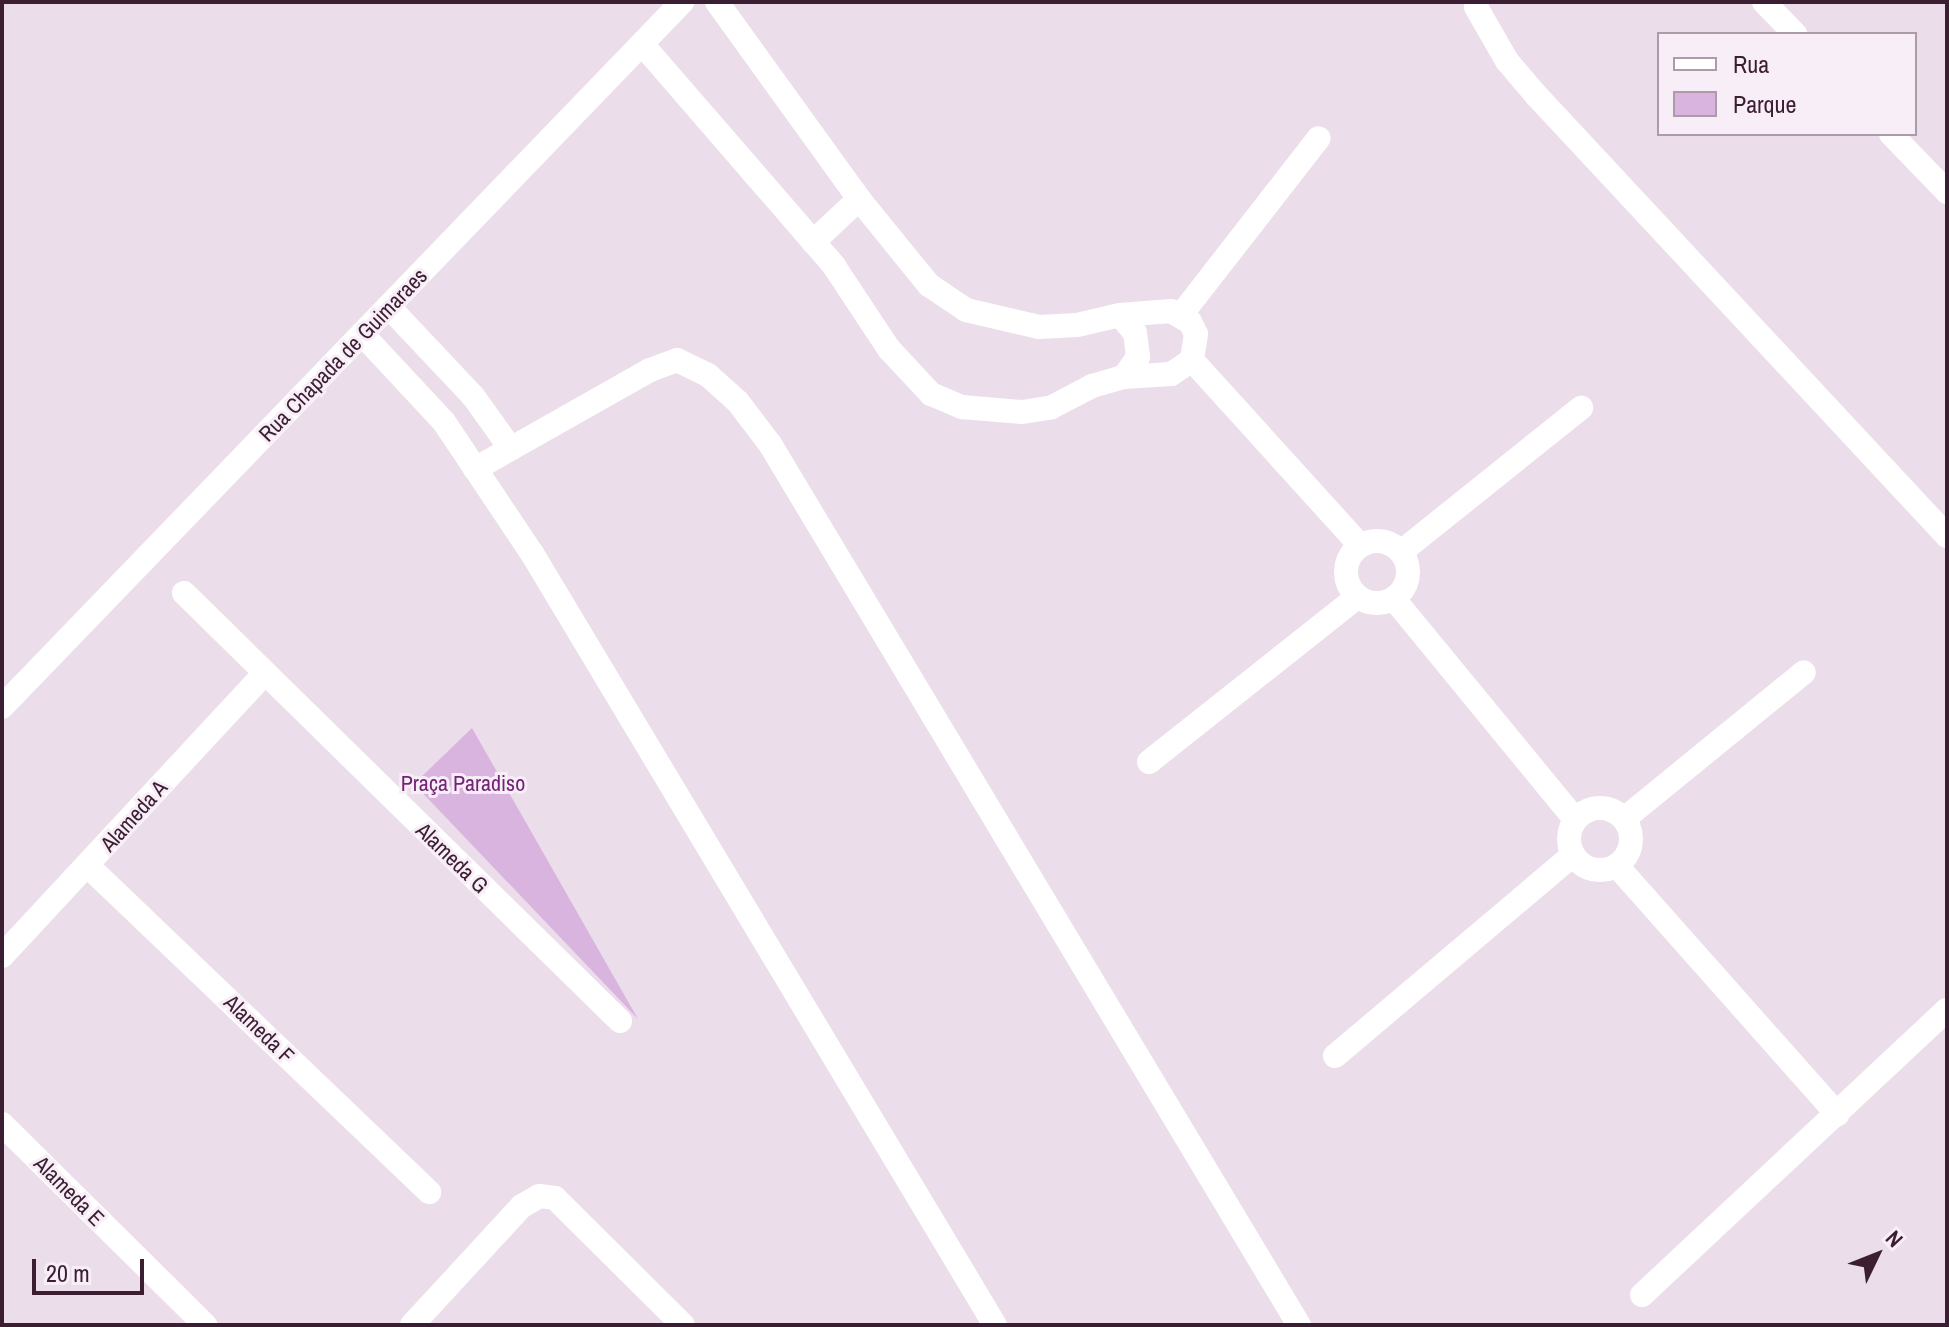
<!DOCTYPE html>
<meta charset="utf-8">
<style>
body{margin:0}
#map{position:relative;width:1949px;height:1327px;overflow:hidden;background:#ebdeea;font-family:"Archivo Narrow",sans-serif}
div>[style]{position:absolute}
.green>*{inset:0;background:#d8b4df}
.street>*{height:24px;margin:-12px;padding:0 12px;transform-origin:12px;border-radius:12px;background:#fff}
.street>.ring{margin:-12px;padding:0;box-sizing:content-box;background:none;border:24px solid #fff;border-radius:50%}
span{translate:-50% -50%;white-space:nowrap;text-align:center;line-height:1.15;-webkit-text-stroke:6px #f8eef7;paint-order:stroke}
.street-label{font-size:22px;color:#3c1e33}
.park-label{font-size:22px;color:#732477}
.frame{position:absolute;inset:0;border:4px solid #3c1e33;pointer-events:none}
.legend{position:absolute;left:1657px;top:32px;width:260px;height:104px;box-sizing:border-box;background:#f8eef7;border:2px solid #ad9ba9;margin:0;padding:10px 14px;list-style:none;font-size:24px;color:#3c1e33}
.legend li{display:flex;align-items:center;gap:16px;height:40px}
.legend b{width:40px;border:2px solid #ad9ba9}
.north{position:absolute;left:1837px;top:1215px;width:80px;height:80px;-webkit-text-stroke:6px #f8eef7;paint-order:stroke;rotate:47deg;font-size:22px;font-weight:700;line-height:32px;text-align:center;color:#3c1e33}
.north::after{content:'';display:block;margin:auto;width:28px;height:36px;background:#3c1e33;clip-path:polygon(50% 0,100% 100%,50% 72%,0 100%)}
.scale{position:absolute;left:32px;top:1259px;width:112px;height:36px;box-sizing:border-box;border:4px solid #3c1e33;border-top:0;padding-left:10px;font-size:24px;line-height:28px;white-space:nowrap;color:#3c1e33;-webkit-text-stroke:6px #f8eef7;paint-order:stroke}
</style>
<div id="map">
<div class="green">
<div style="clip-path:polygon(472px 728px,638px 1019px,414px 784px)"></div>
</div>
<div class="street">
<div style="left:717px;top:2px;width:243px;rotate:54.2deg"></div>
<div style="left:859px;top:199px;width:111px;rotate:50.9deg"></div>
<div style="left:929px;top:285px;width:45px;rotate:34deg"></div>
<div style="left:966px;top:310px;width:75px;rotate:13.1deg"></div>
<div style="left:1039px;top:327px;width:38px;rotate:-3deg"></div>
<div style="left:1077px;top:325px;width:44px;rotate:-13.1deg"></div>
<div style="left:1120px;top:315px;width:51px;rotate:-4.5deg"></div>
<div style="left:1171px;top:311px;width:22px;rotate:30deg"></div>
<div style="left:1190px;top:322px;width:13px;rotate:63deg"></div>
<div style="left:1196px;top:334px;width:26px;rotate:99deg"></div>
<div style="left:1192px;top:360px;width:25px;rotate:146deg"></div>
<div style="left:1171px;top:374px;width:47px;rotate:176.3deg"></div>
<div style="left:1124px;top:377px;width:24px;rotate:-55deg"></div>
<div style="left:1138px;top:357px;width:24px;rotate:-97deg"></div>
<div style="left:1135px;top:333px;width:23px;rotate:-130deg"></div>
<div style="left:1764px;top:2px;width:45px;rotate:45.9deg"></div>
<div style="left:1476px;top:7px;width:62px;rotate:60.1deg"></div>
<div style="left:1507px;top:61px;width:45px;rotate:49.5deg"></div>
<div style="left:1536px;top:95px;width:603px;rotate:47.02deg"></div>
<div style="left:642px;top:44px;width:294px;rotate:49.1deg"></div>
<div style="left:834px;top:266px;width:100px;rotate:56.5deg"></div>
<div style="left:889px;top:349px;width:62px;rotate:47deg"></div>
<div style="left:931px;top:394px;width:34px;rotate:23deg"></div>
<div style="left:962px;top:407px;width:60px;rotate:4.8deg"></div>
<div style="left:1022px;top:412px;width:30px;rotate:-9deg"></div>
<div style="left:1052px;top:407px;width:45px;rotate:-27.7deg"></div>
<div style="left:1092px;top:386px;width:33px;rotate:-16deg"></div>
<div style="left:1891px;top:134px;width:81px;rotate:46deg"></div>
<div style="left:813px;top:242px;width:63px;rotate:-43.1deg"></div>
<div style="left:389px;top:307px;width:122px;rotate:46.7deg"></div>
<div style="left:473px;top:396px;width:65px;rotate:54.4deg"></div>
<div style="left:1181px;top:315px;width:224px;rotate:-52.1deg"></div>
<div style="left:362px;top:334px;width:120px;rotate:47deg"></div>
<div style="left:444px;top:422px;width:160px;rotate:56.2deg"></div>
<div style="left:533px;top:555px;width:898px;rotate:59.04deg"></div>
<div style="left:1192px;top:360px;width:250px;rotate:47.8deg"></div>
<div style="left:475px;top:469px;width:201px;rotate:-29.5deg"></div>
<div style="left:650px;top:370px;width:29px;rotate:-20deg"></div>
<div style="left:677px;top:360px;width:34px;rotate:26deg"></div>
<div style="left:708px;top:375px;width:40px;rotate:42deg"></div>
<div style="left:738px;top:402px;width:53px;rotate:52.7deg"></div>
<div style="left:770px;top:444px;width:1028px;rotate:59.02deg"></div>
<div class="ring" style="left:1346px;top:541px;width:38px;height:38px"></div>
<div style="left:1401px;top:552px;width:231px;rotate:-38.7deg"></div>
<div style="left:184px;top:593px;width:611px;rotate:44.47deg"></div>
<div style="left:1394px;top:599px;width:285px;rotate:50.6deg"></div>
<div style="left:2px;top:707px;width:980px;rotate:-46.03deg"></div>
<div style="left:1149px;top:762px;width:265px;rotate:-38.4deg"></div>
<div class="ring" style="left:1569px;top:808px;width:38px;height:38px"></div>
<div style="left:1624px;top:819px;width:232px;rotate:-39.2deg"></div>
<div style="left:88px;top:866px;width:472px;rotate:43.7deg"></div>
<div style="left:1617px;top:866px;width:332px;rotate:48.4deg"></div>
<div style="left:2px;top:956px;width:384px;rotate:-47.1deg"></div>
<div style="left:1335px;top:1056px;width:312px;rotate:-40.2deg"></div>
<div style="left:2px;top:1124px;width:286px;rotate:44.7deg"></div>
<div style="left:1642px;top:1295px;width:417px;rotate:-43.1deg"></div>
<div style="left:412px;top:1325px;width:162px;rotate:-47.3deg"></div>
<div style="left:522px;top:1206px;width:20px;rotate:-30deg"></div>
<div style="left:539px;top:1196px;width:16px;rotate:7deg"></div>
<div style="left:555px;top:1198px;width:180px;rotate:44.8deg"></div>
</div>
<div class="street-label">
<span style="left:343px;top:355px;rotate:-46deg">Rua Chapada de Guimaraes</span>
<span style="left:134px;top:816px;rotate:-48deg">Alameda A</span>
<span style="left:452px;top:858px;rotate:44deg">Alameda G</span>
<span style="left:259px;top:1029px;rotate:44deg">Alameda F</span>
<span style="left:69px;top:1191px;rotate:45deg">Alameda E</span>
</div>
<div class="park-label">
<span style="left:463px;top:784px">Praça Paradiso</span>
</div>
<div class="frame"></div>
<ul class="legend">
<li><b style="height:10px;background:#fff"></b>Rua</li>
<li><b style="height:22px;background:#d8b4df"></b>Parque</li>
</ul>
<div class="north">N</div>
<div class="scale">20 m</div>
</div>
